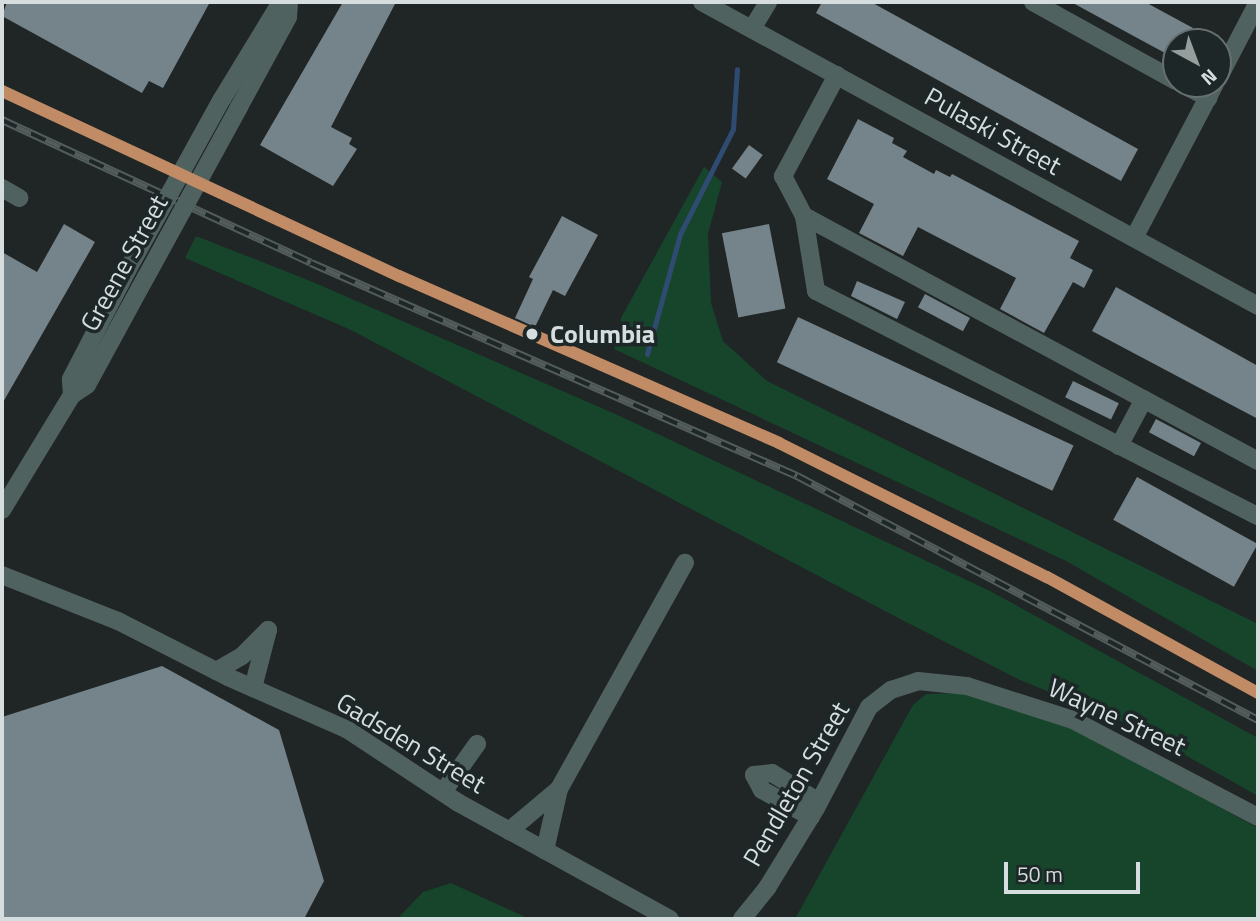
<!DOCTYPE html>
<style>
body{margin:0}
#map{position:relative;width:1260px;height:921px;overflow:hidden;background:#202525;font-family:"Titillium Web",sans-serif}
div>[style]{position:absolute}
.green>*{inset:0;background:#16452b}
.stream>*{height:5px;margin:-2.5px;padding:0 2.5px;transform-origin:2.5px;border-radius:2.5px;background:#2f4b72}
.building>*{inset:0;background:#75848a;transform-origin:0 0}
.minor>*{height:18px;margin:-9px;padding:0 9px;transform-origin:9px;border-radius:9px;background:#50625f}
.rail>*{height:8px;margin-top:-4px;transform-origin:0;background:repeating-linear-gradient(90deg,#1d2728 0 16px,#525c5b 0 32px);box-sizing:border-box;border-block:2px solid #525c5b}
.minor-bridge>*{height:18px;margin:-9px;padding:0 9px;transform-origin:9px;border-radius:9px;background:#50625f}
.rail-1>*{height:12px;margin:-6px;padding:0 6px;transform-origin:6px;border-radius:6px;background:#c18c65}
.dots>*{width:19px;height:19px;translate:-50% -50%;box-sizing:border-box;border:4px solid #1d2728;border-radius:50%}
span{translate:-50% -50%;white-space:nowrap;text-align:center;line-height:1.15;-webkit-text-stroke:7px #1d2728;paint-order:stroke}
.street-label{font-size:26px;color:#d6ddde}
.stop-label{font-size:26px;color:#d6ddde;font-weight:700}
.left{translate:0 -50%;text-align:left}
.frame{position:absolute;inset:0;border:4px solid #d6ddde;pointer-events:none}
.north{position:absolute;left:1162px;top:28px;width:70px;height:70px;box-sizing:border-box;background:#1d2728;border:2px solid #677071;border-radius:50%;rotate:139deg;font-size:19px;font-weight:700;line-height:28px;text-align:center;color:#d6ddde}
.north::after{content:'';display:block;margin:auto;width:24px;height:32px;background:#969d9d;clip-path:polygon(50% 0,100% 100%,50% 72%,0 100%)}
.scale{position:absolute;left:1004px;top:862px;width:136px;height:32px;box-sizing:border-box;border:4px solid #d6ddde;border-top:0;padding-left:9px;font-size:21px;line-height:24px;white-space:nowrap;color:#d6ddde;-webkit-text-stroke:5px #1d2728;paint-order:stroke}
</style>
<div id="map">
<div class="green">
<div style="clip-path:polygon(704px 167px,722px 182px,708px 234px,711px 303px,723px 341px,767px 381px,1258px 624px,1258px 671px,1066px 561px,614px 349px,621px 318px)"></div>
<div style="clip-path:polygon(196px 236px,313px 282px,622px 417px,992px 592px,1258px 738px,1258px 796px,1135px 727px,1020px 680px,904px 621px,351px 330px,185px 258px)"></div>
<div style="clip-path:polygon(955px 693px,981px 695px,1075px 729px,1258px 828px,1258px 919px,795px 919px,913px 705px,926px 694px)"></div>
<div style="clip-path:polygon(451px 883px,530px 919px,397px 919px,423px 892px)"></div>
</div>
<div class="stream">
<div style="left:647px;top:354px;width:124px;rotate:-74.6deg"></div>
<div style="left:680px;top:234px;width:118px;rotate:-63.2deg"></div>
<div style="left:733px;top:129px;width:60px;rotate:-86.2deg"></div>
</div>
<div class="building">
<div style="clip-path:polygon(7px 2px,210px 2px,163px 88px,149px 81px,142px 93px,2px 16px)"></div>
<div style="clip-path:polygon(343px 2px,396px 2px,331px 127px,352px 138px,349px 144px,357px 149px,333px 186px,260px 145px)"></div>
<div style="clip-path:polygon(822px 2px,871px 2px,1138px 149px,1121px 181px,816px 13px)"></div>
<div style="clip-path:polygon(1071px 2px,1145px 2px,1193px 28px,1185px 42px,1176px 42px,1176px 59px)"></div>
<div style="clip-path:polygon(858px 119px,894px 138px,892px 143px,907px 151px,903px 157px,934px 174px,936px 170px,950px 177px,952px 174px,1079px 241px,1070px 258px,1093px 270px,1084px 288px,1073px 282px,1044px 333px,1000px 309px,1016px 278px,918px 227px,903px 256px,859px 233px,874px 204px,827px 179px)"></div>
<div style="left:749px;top:145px;width:17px;height:29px;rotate:36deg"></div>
<div style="clip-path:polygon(562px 216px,598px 235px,565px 296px,553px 290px,535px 327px,515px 318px,533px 279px,529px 277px)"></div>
<div style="clip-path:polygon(64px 224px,95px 242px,2px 404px,2px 252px,37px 272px)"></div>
<div style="left:769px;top:224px;width:86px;height:48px;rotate:79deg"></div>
<div style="clip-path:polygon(857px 281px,905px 302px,897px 319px,851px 296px)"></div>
<div style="clip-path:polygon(1116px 287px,1258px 366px,1258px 419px,1092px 331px)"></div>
<div style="left:925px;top:294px;width:51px;height:15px;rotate:28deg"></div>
<div style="left:798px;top:317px;width:304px;height:50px;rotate:25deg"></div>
<div style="left:1073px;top:381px;width:51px;height:18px;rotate:26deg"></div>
<div style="left:1156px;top:419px;width:51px;height:15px;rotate:28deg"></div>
<div style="left:1137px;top:477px;width:138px;height:49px;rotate:29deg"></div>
<div style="clip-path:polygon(162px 666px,279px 730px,324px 881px,304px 919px,2px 919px,2px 717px)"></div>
</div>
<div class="minor">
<div style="left:702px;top:2px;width:634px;rotate:28.67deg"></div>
<div style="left:1033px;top:2px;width:163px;rotate:28.9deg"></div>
<div style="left:752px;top:29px;width:31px;rotate:-59deg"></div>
<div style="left:837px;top:75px;width:115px;rotate:118.1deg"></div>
<div style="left:783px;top:176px;width:45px;rotate:62.3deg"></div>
<div style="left:804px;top:216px;width:76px;rotate:80.9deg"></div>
<div style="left:816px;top:291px;width:496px;rotate:27deg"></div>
<div style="left:1218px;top:79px;width:87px;rotate:-62.5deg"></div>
<div style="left:1182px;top:84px;width:30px;rotate:28deg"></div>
<div style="left:222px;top:99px;width:114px;rotate:-58.7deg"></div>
<div style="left:239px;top:107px;width:102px;rotate:-61.4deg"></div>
<div style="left:288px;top:17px;width:15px;rotate:-86deg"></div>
<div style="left:2px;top:188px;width:20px;rotate:30deg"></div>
<div style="left:804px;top:216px;width:516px;rotate:28.35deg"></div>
<div style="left:1134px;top:238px;width:174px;rotate:-62.3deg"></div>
<div style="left:72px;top:395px;width:16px;rotate:-94deg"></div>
<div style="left:71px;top:379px;width:124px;rotate:-62.6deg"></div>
<div style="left:1119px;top:446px;width:53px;rotate:-62deg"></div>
<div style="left:2px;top:510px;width:135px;rotate:-58.7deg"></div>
<div style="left:72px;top:395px;width:18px;rotate:-34deg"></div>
<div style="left:87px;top:385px;width:123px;rotate:-61.4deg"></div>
<div style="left:2px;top:575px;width:125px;rotate:21.6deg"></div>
<div style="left:118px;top:621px;width:123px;rotate:27deg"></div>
<div style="left:228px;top:677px;width:131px;rotate:23.8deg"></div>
<div style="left:348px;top:730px;width:131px;rotate:33.4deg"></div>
<div style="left:457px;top:802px;width:243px;rotate:28.8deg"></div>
<div style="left:216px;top:671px;width:30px;rotate:-30deg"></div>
<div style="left:242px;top:656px;width:37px;rotate:-45deg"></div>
<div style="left:268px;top:630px;width:60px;rotate:104.5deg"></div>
<div style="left:559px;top:789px;width:259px;rotate:-60.9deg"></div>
<div style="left:443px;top:792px;width:59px;rotate:-54.7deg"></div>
<div style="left:811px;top:817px;width:56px;rotate:-151.1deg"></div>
<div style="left:762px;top:790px;width:17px;rotate:-118deg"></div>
<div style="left:754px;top:775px;width:18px;rotate:-6deg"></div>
<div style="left:772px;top:773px;width:55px;rotate:31.7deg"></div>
<div style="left:509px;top:831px;width:65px;rotate:-40deg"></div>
<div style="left:559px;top:789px;width:63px;rotate:102.9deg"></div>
<div style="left:742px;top:919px;width:40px;rotate:-51deg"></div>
<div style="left:767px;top:888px;width:94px;rotate:-58.5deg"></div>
<div style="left:816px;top:808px;width:114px;rotate:-62.3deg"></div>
<div style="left:869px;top:707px;width:28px;rotate:-38deg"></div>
<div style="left:891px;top:690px;width:28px;rotate:-18deg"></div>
<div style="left:918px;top:681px;width:49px;rotate:5.8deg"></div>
<div style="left:967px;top:686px;width:111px;rotate:17.8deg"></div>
<div style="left:1073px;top:720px;width:209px;rotate:27.7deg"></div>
</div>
<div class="rail">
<div style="left:2px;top:120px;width:340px;rotate:24.8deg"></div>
<div style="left:311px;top:263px;width:531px;rotate:23.67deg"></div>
<div style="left:797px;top:476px;width:522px;rotate:27.89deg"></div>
</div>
<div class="minor-bridge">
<div style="left:128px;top:269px;width:194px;rotate:-61.1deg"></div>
<div style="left:146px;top:277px;width:194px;rotate:-61.3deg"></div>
</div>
<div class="rail-1">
<div style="left:2px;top:91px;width:438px;rotate:25deg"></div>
<div style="left:399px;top:276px;width:415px;rotate:23.7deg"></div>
<div style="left:779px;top:443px;width:300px;rotate:26.6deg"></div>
<div style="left:1047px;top:577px;width:241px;rotate:28.8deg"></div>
</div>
<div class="dots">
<div style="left:532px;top:334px;background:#d6ddde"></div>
</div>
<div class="street-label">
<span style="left:993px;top:131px;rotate:29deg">Pulaski Street</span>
<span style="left:124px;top:263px;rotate:-61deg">Greene Street</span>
<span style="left:1117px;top:717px;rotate:25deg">Wayne Street</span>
<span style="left:411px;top:743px;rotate:31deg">Gadsden Street</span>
<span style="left:796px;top:784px;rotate:-60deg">Pendleton Street</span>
</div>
<div class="stop-label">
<span class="left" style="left:550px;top:334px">Columbia</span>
</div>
<div class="frame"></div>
<div class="north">N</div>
<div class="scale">50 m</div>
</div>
